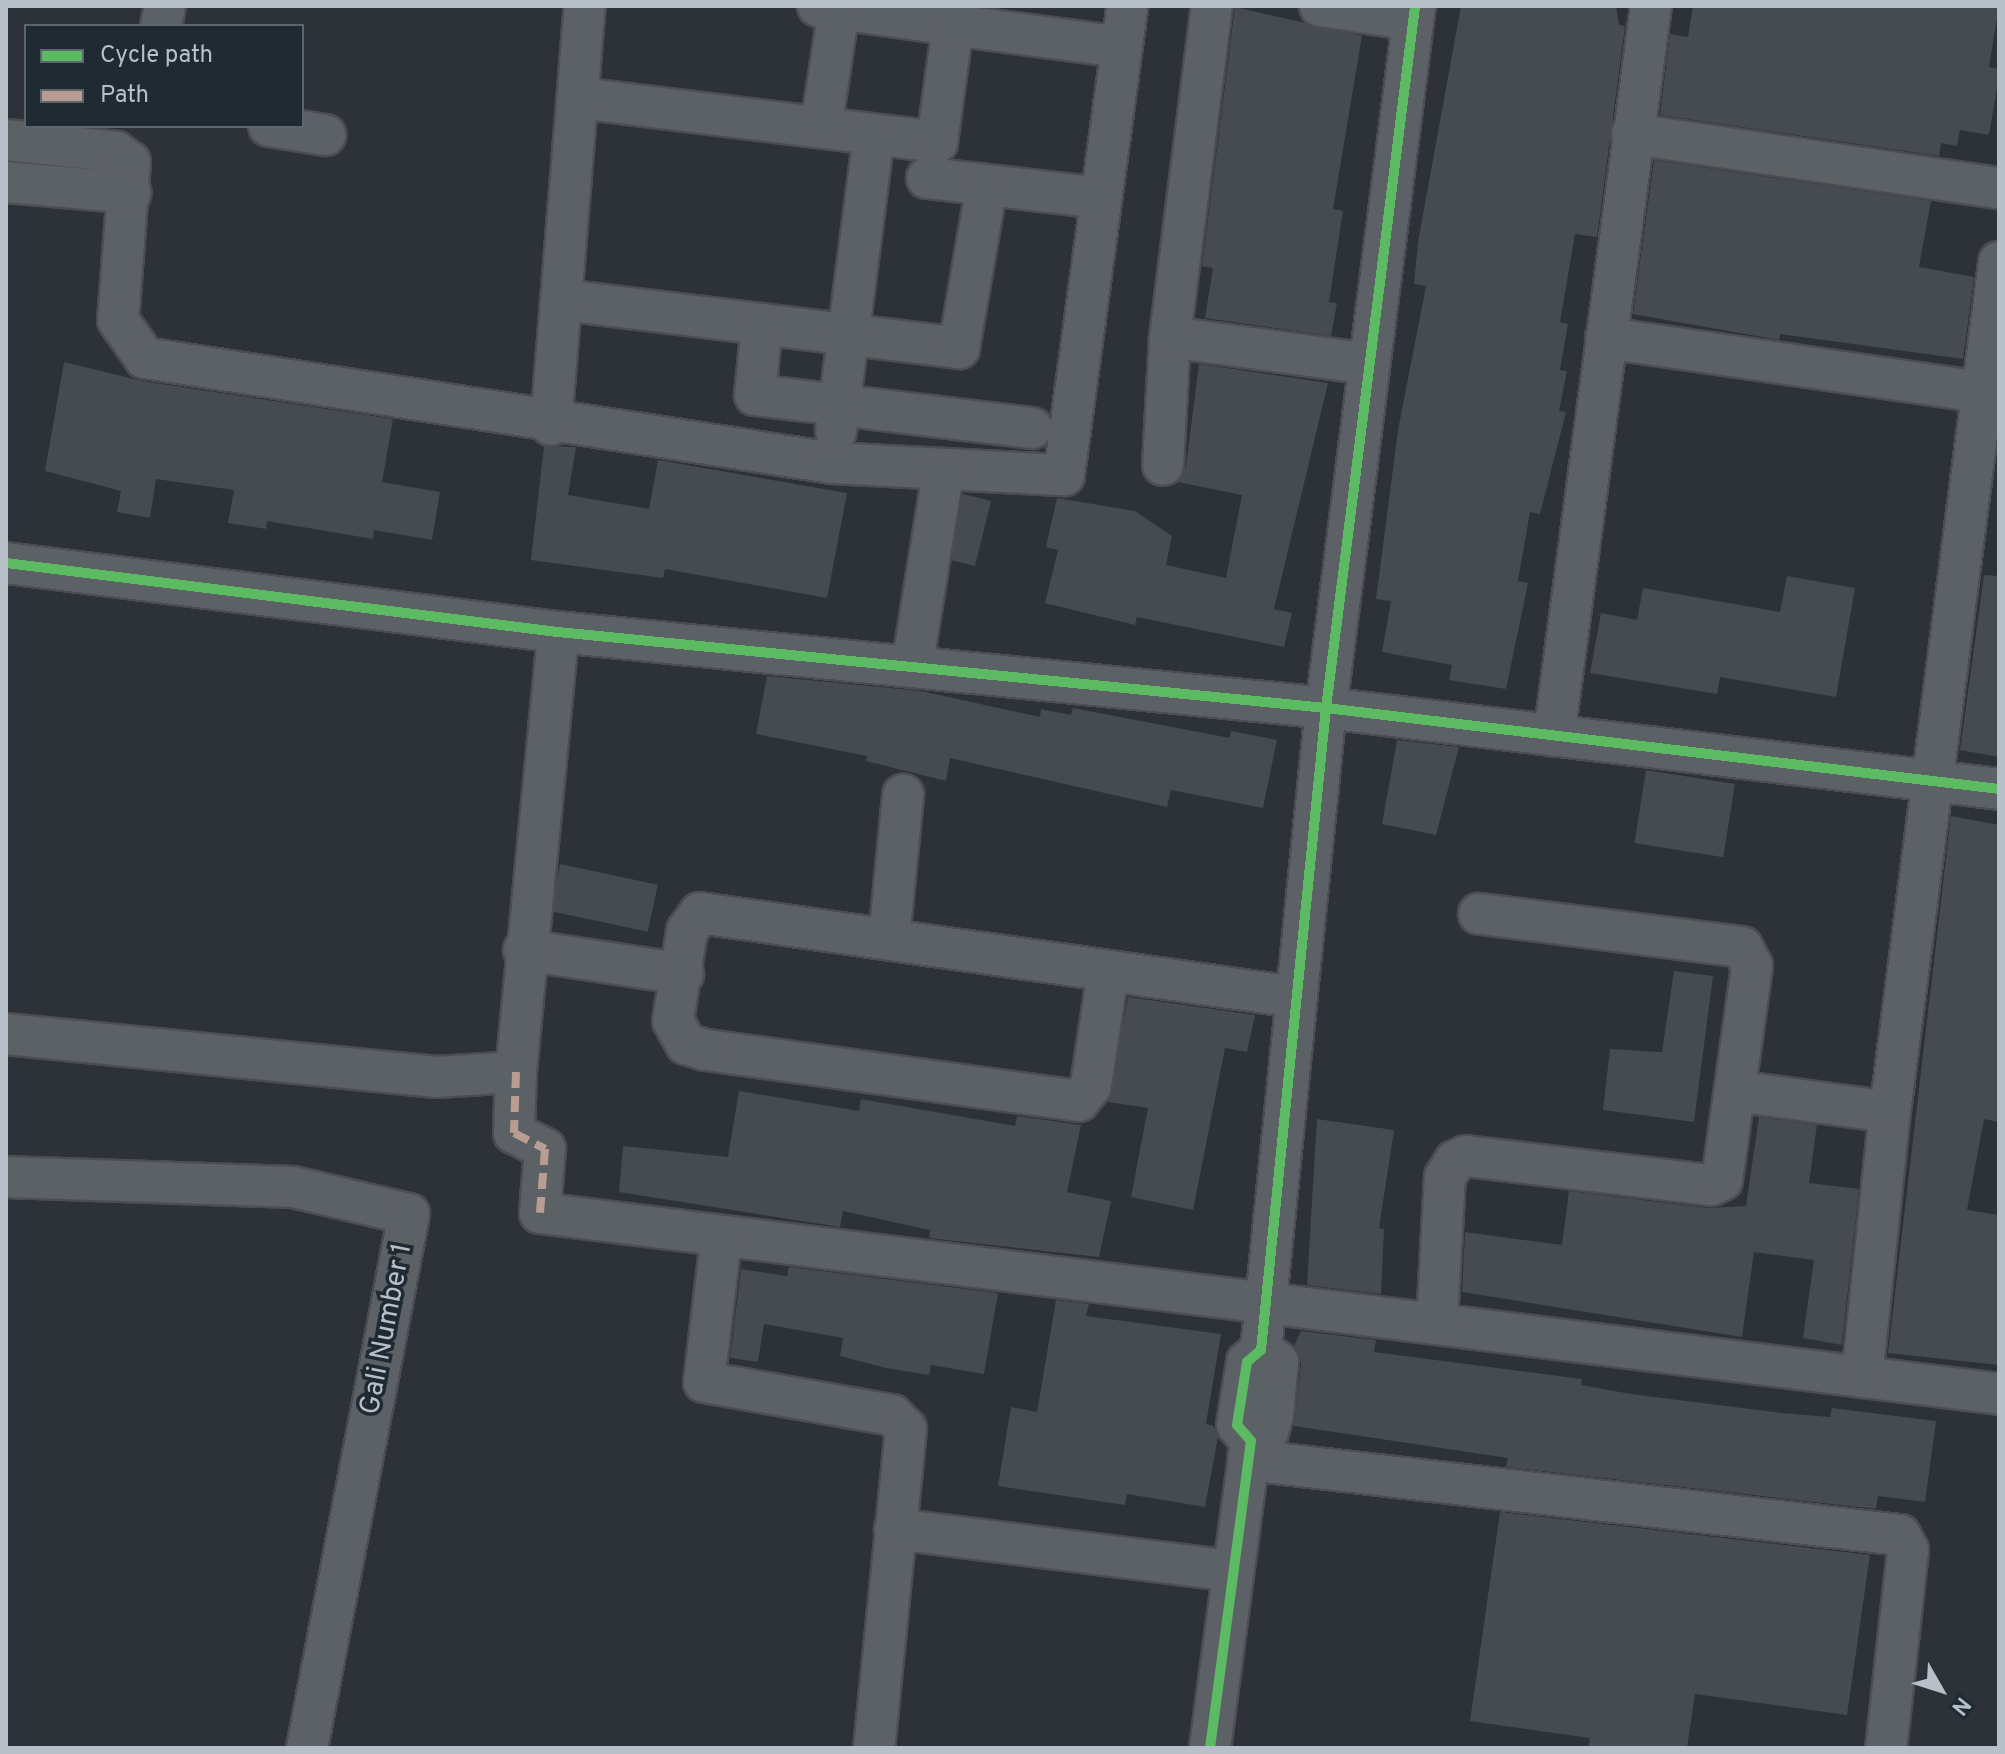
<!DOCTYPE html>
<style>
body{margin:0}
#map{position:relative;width:2005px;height:1754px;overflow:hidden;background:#2c3238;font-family:Overpass,sans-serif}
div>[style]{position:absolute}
.building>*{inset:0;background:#454b4f;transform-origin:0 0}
.roads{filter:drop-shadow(2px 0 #4a4e53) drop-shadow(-2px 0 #4a4e53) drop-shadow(0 2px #4a4e53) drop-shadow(0 -2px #4a4e53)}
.street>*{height:40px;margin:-20px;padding:0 20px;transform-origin:20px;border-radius:20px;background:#5c6166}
.quiet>*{height:8px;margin-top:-4px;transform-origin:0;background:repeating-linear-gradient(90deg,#b99d93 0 16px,transparent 0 24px)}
.cycleway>*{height:10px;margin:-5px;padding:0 5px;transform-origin:5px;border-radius:5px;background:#5cba63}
span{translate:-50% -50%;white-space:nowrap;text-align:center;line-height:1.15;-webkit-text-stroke:7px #202a32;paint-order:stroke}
.street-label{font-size:28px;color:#b7c0c8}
.frame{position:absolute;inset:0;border:8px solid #b7c0c8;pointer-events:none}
.legend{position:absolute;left:24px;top:24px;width:280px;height:104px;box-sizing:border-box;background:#202a32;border:2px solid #5c666e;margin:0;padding:10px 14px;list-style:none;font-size:24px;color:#b7c0c8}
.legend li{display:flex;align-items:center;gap:16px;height:40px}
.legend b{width:40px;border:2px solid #5c666e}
.north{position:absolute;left:1901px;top:1650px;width:80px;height:80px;-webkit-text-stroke:6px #202a32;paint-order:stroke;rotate:129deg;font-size:22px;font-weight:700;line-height:32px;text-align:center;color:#b7c0c8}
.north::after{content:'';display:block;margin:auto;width:28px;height:36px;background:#b7c0c8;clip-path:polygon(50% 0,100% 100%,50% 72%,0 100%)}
</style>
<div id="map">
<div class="building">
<div style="clip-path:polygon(1461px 6px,1616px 6px,1619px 25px,1625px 26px,1597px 237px,1575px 234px,1560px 322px,1568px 324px,1560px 370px,1567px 371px,1559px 411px,1566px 412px,1540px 514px,1530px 512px,1518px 581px,1528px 583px,1506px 689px,1449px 680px,1452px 665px,1382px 652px,1391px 601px,1376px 599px,1398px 430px,1426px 286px,1414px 284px,1418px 242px)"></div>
<div style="clip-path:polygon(1693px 6px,1999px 6px,1989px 67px,1999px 69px,1999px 76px,1989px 135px,1960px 130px,1957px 146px,1941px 143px,1939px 156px,1660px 115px,1670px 34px,1688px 37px)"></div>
<div style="clip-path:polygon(1235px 7px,1362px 36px,1333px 209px,1343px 211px,1329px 302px,1337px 303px,1331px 336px,1205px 318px,1213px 268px,1202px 266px)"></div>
<div style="clip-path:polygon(1654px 160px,1931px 201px,1919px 267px,1974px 277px,1963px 359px,1780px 334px,1779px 340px,1633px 314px)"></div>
<div style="clip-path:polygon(64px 362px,142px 381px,393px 419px,382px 482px,440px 492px,432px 540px,374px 530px,373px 539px,267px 521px,266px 529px,228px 523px,234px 490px,156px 479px,150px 518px,117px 512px,121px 491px,45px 471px)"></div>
<div style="clip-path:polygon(1199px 364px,1328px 383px,1274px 609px,1292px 613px,1284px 647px,1137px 617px,1135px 625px,1045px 603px,1058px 550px,1046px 547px,1057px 498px,1135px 511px,1172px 536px,1166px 565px,1226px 578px,1242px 495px,1178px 482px,1186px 466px)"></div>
<div style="clip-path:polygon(544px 446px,576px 447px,568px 495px,649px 509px,658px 460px,847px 493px,827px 598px,665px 569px,663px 578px,531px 560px)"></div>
<div style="left:963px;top:494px;width:29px;height:67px;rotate:14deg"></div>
<div style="clip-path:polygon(1984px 575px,1999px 576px,1999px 757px,1960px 750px)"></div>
<div style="clip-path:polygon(1787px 576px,1855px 588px,1836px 697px,1720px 677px,1717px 694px,1590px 673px,1601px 613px,1637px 620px,1643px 588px,1780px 612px)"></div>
<div style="clip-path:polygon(767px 676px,921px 691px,1040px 717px,1041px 709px,1071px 715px,1073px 708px,1230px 738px,1231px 731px,1277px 740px,1263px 808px,1171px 790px,1167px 807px,950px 758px,946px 781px,866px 761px,867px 756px,756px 734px)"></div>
<div style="clip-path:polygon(1397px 740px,1459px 747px,1436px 835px,1382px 824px)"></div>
<div style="left:1646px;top:770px;width:90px;height:74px;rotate:9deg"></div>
<div style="clip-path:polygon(1951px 816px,1999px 825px,1999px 1122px,1984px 1119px,1967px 1210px,1999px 1215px,1999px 1365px,1888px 1353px)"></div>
<div style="left:560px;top:864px;width:100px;height:48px;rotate:12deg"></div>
<div style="clip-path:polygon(1674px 971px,1713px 976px,1694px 1122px,1603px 1110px,1610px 1049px,1662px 1052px)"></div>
<div style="clip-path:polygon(1128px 997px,1255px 1015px,1247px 1052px,1225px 1048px,1193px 1210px,1131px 1197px,1148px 1108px,1108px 1102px)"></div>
<div style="clip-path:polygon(739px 1091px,859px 1111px,861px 1099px,1015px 1126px,1017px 1116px,1081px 1125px,1067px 1192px,1111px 1201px,1099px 1257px,929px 1238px,930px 1230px,843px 1211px,840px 1227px,619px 1192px,623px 1146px,728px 1157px)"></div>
<div style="clip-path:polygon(1759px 1117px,1817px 1125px,1809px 1183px,1859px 1189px,1842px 1345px,1803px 1338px,1814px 1260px,1754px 1252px,1742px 1337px,1462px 1292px,1465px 1232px,1562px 1245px,1569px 1191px,1708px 1208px,1746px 1206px)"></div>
<div style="clip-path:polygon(1317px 1119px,1394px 1130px,1379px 1228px,1384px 1229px,1381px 1294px,1307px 1285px)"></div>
<div style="clip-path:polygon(789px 1267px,998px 1293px,984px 1374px,931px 1365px,929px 1375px,886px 1368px,840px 1356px,843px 1338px,764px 1324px,758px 1362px,730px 1358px,741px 1269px,787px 1276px)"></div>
<div style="clip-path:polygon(1056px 1300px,1089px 1304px,1086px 1316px,1221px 1334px,1206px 1424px,1214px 1426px,1218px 1437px,1205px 1507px,1127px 1494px,1125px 1505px,998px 1486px,1011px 1407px,1037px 1412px)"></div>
<div style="clip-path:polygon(1301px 1331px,1376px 1340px,1374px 1352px,1582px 1379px,1581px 1385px,1631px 1394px,1781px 1413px,1830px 1417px,1832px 1408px,1936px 1421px,1925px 1502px,1878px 1496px,1876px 1509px,1506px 1467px,1508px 1458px,1294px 1426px,1301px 1364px,1294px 1346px)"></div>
<div style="clip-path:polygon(1500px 1512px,1870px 1555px,1847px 1715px,1695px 1694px,1687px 1748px,1588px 1748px,1590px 1738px,1470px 1721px)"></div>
</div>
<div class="roads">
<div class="street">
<div style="left:818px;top:6px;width:136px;rotate:8deg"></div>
<div style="left:1320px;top:6px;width:94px;rotate:8.6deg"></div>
<div style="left:161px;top:26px;width:20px;rotate:-79deg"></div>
<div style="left:580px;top:98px;width:360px;rotate:7deg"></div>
<div style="left:937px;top:142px;width:118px;rotate:-82.2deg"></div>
<div style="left:953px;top:25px;width:167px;rotate:7.5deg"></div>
<div style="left:269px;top:126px;width:57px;rotate:9.1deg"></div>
<div style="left:821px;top:127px;width:119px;rotate:-81.3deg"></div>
<div style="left:1632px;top:134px;width:371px;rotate:8.4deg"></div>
<div style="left:6px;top:140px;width:111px;rotate:6.2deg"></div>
<div style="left:116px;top:152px;width:17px;rotate:36deg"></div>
<div style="left:130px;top:162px;width:158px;rotate:94.3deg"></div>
<div style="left:118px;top:320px;width:47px;rotate:54.6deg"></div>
<div style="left:145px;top:358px;width:695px;rotate:8.69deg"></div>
<div style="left:832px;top:463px;width:232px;rotate:3deg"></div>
<div style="left:1064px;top:475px;width:473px;rotate:-82.3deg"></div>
<div style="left:927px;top:178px;width:173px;rotate:6.6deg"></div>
<div style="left:6px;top:182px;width:125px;rotate:5deg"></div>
<div style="left:563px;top:300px;width:399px;rotate:6.9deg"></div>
<div style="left:959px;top:348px;width:165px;rotate:-80.3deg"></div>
<div style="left:762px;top:324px;width:71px;rotate:95.6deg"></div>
<div style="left:755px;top:395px;width:279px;rotate:6.8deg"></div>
<div style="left:1170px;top:337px;width:201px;rotate:7.7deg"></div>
<div style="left:1606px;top:338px;width:380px;rotate:8.2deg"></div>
<div style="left:551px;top:425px;width:420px;rotate:-85.4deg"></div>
<div style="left:836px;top:431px;width:299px;rotate:-82.7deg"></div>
<div style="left:1163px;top:465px;width:128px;rotate:-86.9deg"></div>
<div style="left:1170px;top:337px;width:334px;rotate:-82.8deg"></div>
<div style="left:6px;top:563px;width:556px;rotate:7.13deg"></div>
<div style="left:558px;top:632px;width:772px;rotate:5.65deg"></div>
<div style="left:1326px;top:708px;width:678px;rotate:6.86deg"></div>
<div style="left:912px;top:667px;width:196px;rotate:-80.9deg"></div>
<div style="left:1554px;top:736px;width:736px;rotate:-82.43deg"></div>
<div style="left:889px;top:939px;width:145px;rotate:-84.4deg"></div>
<div style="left:524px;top:950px;width:161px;rotate:8.6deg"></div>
<div style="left:1108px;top:972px;width:115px;rotate:98.5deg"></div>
<div style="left:1091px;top:1086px;width:19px;rotate:129deg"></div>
<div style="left:1079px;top:1101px;width:377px;rotate:-172.2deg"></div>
<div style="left:705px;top:1050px;width:20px;rotate:-162deg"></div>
<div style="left:686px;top:1044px;width:26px;rotate:-119deg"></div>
<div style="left:673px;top:1021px;width:91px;rotate:-81.2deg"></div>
<div style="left:687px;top:931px;width:22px;rotate:-54deg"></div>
<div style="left:700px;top:913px;width:600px;rotate:8.05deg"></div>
<div style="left:6px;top:1034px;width:433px;rotate:5.7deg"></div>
<div style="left:437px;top:1077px;width:79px;rotate:-3.6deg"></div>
<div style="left:516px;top:1072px;width:442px;rotate:-84.5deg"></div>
<div style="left:516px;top:1072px;width:61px;rotate:91.9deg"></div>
<div style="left:514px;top:1133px;width:35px;rotate:27deg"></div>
<div style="left:545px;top:1149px;width:64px;rotate:94.5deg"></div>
<div style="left:540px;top:1213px;width:1470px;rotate:7.07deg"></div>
<div style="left:1735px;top:1091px;width:156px;rotate:7.7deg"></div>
<div style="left:6px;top:1177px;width:287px;rotate:2deg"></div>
<div style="left:293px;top:1187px;width:119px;rotate:13.1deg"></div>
<div style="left:409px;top:1214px;width:544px;rotate:100.81deg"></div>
<div style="left:721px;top:1240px;width:143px;rotate:96.8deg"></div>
<div style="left:704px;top:1382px;width:191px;rotate:10deg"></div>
<div style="left:892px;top:1415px;width:20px;rotate:45deg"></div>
<div style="left:906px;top:1429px;width:321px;rotate:95.7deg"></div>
<div style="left:1437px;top:1323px;width:146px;rotate:-86.9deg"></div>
<div style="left:1445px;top:1177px;width:19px;rotate:-58deg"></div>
<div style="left:1455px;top:1161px;width:12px;rotate:-24deg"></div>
<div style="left:1466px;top:1156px;width:247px;rotate:6.8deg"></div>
<div style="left:1711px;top:1185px;width:12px;rotate:-24deg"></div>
<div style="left:1722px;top:1180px;width:216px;rotate:-82deg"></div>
<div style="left:1752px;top:966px;width:21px;rotate:-118deg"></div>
<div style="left:1742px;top:947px;width:265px;rotate:-172.8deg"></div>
<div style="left:1862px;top:1377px;width:266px;rotate:-84deg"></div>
<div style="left:1890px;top:1112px;width:857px;rotate:-82.69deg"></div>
<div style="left:1251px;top:1441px;width:19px;rotate:-28deg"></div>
<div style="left:1268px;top:1432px;width:18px;rotate:-74deg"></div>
<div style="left:1273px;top:1415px;width:53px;rotate:-84.6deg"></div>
<div style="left:1278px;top:1362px;width:21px;rotate:-145deg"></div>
<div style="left:1248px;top:1460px;width:656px;rotate:6.56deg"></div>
<div style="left:1900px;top:1535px;width:17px;rotate:62deg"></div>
<div style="left:1908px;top:1550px;width:199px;rotate:96.3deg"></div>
<div style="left:895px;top:1529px;width:338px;rotate:7.1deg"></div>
<div style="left:1210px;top:1748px;width:310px;rotate:-82.4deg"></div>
<div style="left:1251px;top:1441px;width:21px;rotate:-131deg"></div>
<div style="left:1237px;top:1425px;width:64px;rotate:-81deg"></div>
<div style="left:1247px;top:1362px;width:18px;rotate:-41deg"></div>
<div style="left:1261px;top:1350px;width:645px;rotate:-84.22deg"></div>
<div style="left:1326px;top:708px;width:708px;rotate:-82.77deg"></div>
</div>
</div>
<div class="quiet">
<div style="left:516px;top:1072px;width:61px;rotate:91.9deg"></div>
<div style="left:514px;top:1133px;width:35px;rotate:27deg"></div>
<div style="left:545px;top:1149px;width:64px;rotate:94.5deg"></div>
</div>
<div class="cycleway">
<div style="left:6px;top:563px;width:556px;rotate:7.13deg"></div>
<div style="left:558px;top:632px;width:772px;rotate:5.65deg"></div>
<div style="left:1326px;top:708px;width:678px;rotate:6.86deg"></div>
<div style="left:1210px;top:1748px;width:310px;rotate:-82.4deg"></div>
<div style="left:1251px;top:1441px;width:21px;rotate:-131deg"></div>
<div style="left:1237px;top:1425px;width:64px;rotate:-81deg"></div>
<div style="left:1247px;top:1362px;width:18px;rotate:-41deg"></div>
<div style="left:1261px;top:1350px;width:645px;rotate:-84.22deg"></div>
<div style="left:1326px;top:708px;width:708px;rotate:-82.77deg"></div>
</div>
<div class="street-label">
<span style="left:387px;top:1329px;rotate:-79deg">Gali Number 1</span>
</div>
<div class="frame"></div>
<ul class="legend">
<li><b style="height:10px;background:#5cba63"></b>Cycle path</li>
<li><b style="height:10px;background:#b99d93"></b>Path</li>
</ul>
<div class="north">N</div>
</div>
